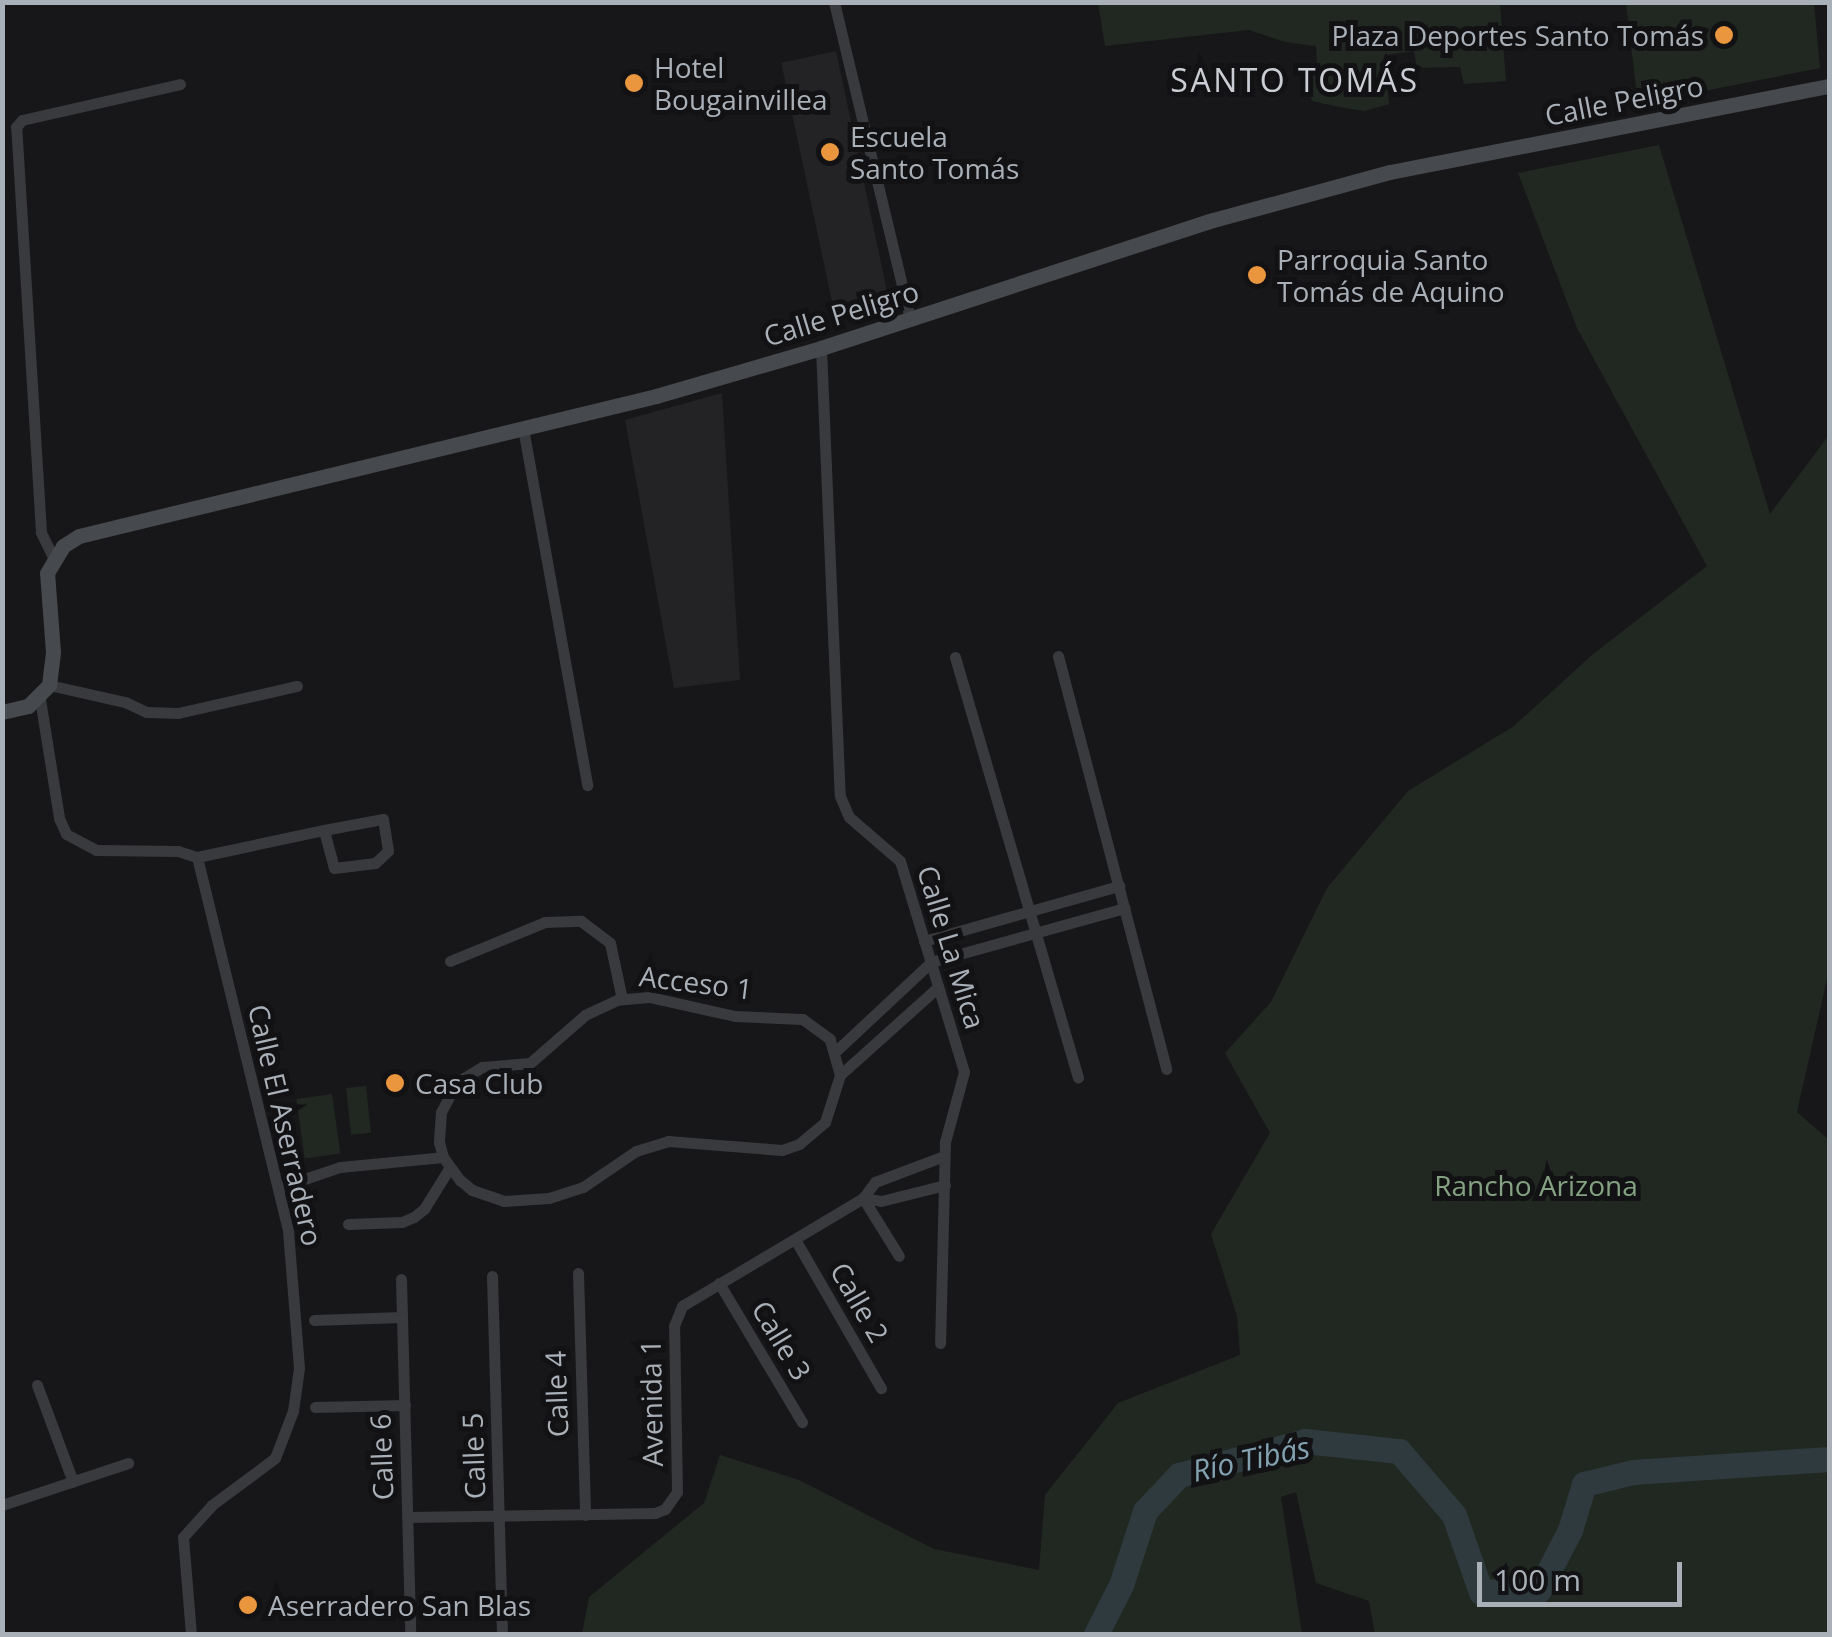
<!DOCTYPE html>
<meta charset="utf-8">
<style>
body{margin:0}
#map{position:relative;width:1832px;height:1637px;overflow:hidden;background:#171719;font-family:"Open Sans",sans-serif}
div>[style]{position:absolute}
.built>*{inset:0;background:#232326;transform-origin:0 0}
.green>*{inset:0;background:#212821;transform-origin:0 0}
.river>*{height:25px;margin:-12.5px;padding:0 12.5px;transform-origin:12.5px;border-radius:12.5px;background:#2f3a3e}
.street>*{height:11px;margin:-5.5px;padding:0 5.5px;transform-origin:5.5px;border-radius:5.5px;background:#383a3d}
.secondary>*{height:15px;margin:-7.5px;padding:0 7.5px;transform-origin:7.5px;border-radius:7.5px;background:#46494d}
.dots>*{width:28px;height:28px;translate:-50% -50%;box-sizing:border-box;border:5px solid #121214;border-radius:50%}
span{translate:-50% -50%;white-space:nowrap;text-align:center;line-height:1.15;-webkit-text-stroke:10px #121214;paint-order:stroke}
.poi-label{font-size:28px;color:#a9b0b8}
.right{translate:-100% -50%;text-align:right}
.left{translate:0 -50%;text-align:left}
.street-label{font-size:28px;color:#a9b0b8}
.park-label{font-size:28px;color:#84a281}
.water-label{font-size:30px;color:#82a2b1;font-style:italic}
.quarter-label{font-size:32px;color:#caced4;letter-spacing:2.5px}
.frame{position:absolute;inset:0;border:5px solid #a9b0b8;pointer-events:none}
.scale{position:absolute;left:1477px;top:1562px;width:205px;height:45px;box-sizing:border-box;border:5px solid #a9b0b8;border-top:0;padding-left:12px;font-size:30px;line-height:35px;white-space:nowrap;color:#a9b0b8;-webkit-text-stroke:8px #121214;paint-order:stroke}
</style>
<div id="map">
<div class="built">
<div style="left:836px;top:51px;width:262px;height:56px;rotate:78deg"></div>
<div style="clip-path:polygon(722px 393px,740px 680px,674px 688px,625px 420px)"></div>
</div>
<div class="green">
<div style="clip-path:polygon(1098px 3px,1500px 3px,1506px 81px,1464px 84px,1460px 67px,1417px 68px,1414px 51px,1384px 55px,1389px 104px,1364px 111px,1339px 107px,1312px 101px,1305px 79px,1307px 69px,1317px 66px,1316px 46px,1285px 42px,1249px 30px,1105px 46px)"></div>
<div style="clip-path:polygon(1626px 3px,1814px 3px,1820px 68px,1638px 104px)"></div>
<div style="clip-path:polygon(1659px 145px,1770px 514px,1829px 435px,1830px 966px,1797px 1112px,1829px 1140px,1829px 1634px,1375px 1634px,1369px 1601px,1316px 1583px,1296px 1492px,1281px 1497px,1302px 1634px,582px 1634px,589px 1597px,704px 1503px,720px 1455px,799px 1480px,934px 1549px,1039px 1570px,1045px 1495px,1118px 1403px,1240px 1355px,1237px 1316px,1211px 1234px,1270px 1133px,1225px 1053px,1271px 1002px,1327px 888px,1408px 791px,1514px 726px,1592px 655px,1707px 566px,1577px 328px,1518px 173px)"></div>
<div style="left:366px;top:1086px;width:47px;height:20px;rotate:84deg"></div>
<div style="left:332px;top:1094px;width:60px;height:36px;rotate:82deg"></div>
</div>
<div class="river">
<div style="left:1096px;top:1634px;width:55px;rotate:-63deg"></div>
<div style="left:1121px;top:1585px;width:78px;rotate:-72deg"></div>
<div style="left:1145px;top:1511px;width:50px;rotate:-46.6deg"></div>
<div style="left:1179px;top:1475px;width:131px;rotate:-15.1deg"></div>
<div style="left:1305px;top:1441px;width:95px;rotate:6.1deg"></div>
<div style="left:1399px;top:1451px;width:84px;rotate:49.3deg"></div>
<div style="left:1454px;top:1515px;width:82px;rotate:70.7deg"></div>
<div style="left:1481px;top:1592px;width:58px;rotate:-2deg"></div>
<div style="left:1539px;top:1590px;width:68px;rotate:-62.7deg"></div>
<div style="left:1570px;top:1530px;width:48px;rotate:-73.1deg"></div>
<div style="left:1584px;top:1484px;width:50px;rotate:-13.8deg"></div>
<div style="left:1633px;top:1472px;width:197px;rotate:-3.8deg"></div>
</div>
<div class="street">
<div style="left:834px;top:2px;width:325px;rotate:76.5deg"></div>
<div style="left:821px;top:348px;width:448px;rotate:87.6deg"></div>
<div style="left:840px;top:796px;width:23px;rotate:67deg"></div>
<div style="left:849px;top:817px;width:67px;rotate:40.8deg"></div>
<div style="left:900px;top:861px;width:220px;rotate:73.1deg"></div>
<div style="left:964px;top:1072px;width:73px;rotate:105.2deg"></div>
<div style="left:945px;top:1142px;width:201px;rotate:91.4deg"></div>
<div style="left:523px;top:428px;width:363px;rotate:79.8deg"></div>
<div style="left:53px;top:557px;width:28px;rotate:-116deg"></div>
<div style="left:41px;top:532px;width:406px;rotate:-93.5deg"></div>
<div style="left:16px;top:127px;width:9px;rotate:-49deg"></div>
<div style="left:22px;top:120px;width:162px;rotate:-12.8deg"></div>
<div style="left:1058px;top:656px;width:427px;rotate:75.3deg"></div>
<div style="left:955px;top:657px;width:438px;rotate:73.7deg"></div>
<div style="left:49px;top:685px;width:78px;rotate:12.6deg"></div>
<div style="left:125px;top:702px;width:23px;rotate:25deg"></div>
<div style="left:146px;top:712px;width:32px;rotate:2deg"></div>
<div style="left:178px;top:713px;width:122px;rotate:-12.8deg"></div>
<div style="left:40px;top:699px;width:121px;rotate:80.9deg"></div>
<div style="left:59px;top:818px;width:17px;rotate:66deg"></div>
<div style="left:66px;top:834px;width:34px;rotate:28deg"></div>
<div style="left:96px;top:850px;width:82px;rotate:0.7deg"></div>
<div style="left:178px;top:851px;width:20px;rotate:18deg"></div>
<div style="left:197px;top:857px;width:385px;rotate:76.3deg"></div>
<div style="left:288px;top:1231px;width:137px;rotate:85.4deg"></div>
<div style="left:299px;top:1368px;width:43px;rotate:97.9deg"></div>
<div style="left:293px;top:1411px;width:50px;rotate:111deg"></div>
<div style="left:275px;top:1458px;width:79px;rotate:143.3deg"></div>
<div style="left:212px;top:1505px;width:43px;rotate:132.2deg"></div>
<div style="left:183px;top:1537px;width:97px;rotate:85.3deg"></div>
<div style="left:197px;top:857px;width:130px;rotate:-12deg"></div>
<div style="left:324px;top:830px;width:60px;rotate:-10.6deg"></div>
<div style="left:383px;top:819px;width:32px;rotate:81deg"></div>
<div style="left:388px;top:851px;width:18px;rotate:137deg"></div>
<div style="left:375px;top:863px;width:41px;rotate:173deg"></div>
<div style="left:334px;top:868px;width:39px;rotate:-105deg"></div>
<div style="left:924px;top:941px;width:203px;rotate:-15.8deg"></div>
<div style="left:450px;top:961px;width:103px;rotate:-22.3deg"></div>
<div style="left:545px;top:922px;width:36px;rotate:-2deg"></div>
<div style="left:581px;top:921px;width:36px;rotate:37deg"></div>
<div style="left:610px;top:943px;width:57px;rotate:77.9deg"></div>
<div style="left:836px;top:1051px;width:130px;rotate:-43.1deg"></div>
<div style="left:931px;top:962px;width:201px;rotate:-15.6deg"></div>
<div style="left:840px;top:1075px;width:37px;rotate:-106deg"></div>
<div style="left:830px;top:1039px;width:34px;rotate:-144deg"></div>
<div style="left:802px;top:1019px;width:67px;rotate:-177.4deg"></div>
<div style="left:735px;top:1016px;width:88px;rotate:-167.5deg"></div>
<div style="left:649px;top:997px;width:32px;rotate:175deg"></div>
<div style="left:617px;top:1000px;width:35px;rotate:155deg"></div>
<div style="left:585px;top:1015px;width:73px;rotate:138.9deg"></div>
<div style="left:530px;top:1063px;width:48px;rotate:175.2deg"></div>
<div style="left:482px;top:1067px;width:29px;rotate:149deg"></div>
<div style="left:457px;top:1082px;width:34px;rotate:118deg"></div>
<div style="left:441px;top:1112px;width:30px;rotate:94deg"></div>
<div style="left:439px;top:1142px;width:16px;rotate:75deg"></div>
<div style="left:443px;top:1157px;width:29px;rotate:54deg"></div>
<div style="left:460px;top:1180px;width:16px;rotate:40deg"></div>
<div style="left:472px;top:1190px;width:34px;rotate:19deg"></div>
<div style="left:504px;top:1201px;width:45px;rotate:-3.8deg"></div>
<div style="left:549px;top:1198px;width:36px;rotate:-18deg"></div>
<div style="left:583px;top:1187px;width:64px;rotate:-34.2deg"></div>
<div style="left:636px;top:1151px;width:34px;rotate:-17deg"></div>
<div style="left:668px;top:1141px;width:114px;rotate:4.5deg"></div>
<div style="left:782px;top:1150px;width:18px;rotate:-19deg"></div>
<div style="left:799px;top:1144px;width:34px;rotate:-40deg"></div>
<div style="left:825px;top:1122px;width:49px;rotate:-72.3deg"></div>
<div style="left:840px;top:1075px;width:132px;rotate:-41.9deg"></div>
<div style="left:278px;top:1188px;width:65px;rotate:-18.7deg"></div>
<div style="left:340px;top:1167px;width:103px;rotate:-5.5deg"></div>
<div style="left:863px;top:1198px;width:18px;rotate:9deg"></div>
<div style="left:881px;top:1201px;width:66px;rotate:-14deg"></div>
<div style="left:863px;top:1198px;width:68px;rotate:58.2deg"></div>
<div style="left:348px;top:1224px;width:54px;rotate:-2.1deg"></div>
<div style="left:402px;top:1222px;width:13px;rotate:-23deg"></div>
<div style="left:414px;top:1217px;width:13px;rotate:-39deg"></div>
<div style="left:424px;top:1209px;width:49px;rotate:-58.2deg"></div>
<div style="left:796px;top:1241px;width:170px;rotate:60deg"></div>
<div style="left:578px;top:1273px;width:242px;rotate:88.3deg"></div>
<div style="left:492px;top:1276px;width:358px;rotate:88.4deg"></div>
<div style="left:401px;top:1279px;width:355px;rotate:88.5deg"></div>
<div style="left:719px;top:1283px;width:162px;rotate:59.2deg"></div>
<div style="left:314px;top:1320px;width:88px;rotate:-2deg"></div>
<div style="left:37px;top:1385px;width:103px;rotate:69.6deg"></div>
<div style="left:315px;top:1407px;width:90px;rotate:-1.3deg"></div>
<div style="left:2px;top:1505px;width:133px;rotate:-18.4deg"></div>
<div style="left:408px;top:1517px;width:247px;rotate:-0.9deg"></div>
<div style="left:655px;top:1513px;width:11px;rotate:-22deg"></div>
<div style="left:665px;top:1509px;width:21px;rotate:-55deg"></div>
<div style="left:677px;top:1492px;width:166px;rotate:-91deg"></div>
<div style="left:674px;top:1326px;width:22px;rotate:-68deg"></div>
<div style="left:682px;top:1306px;width:211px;rotate:-30.8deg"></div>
<div style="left:863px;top:1198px;width:20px;rotate:-53deg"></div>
<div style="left:875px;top:1182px;width:74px;rotate:-20.6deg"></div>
</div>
<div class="secondary">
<div style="left:2px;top:712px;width:27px;rotate:-13deg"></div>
<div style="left:28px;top:706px;width:30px;rotate:-45deg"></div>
<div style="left:49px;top:685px;width:33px;rotate:-83deg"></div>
<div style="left:53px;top:652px;width:79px;rotate:-94.3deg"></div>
<div style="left:47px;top:573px;width:31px;rotate:-59deg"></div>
<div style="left:63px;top:546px;width:19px;rotate:-32deg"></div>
<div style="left:79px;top:536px;width:594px;rotate:-13.64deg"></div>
<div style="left:656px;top:396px;width:172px;rotate:-16.2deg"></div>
<div style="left:821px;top:348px;width:412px;rotate:-18.1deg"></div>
<div style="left:1213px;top:220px;width:183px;rotate:-15.2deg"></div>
<div style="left:1390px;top:172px;width:448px;rotate:-11.1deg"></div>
</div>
<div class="dots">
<div style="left:1724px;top:35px;background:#ea963e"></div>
<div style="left:634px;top:83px;background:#ea963e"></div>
<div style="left:830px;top:152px;background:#ea963e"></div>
<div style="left:1257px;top:275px;background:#ea963e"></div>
<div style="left:395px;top:1083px;background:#ea963e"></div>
<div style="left:248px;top:1605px;background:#ea963e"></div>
</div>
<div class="poi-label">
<span class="right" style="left:1704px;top:35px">Plaza Deportes Santo Tomás</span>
<span class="left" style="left:654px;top:83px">Hotel<br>Bougainvillea</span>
<span class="left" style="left:850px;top:152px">Escuela<br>Santo Tomás</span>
<span class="left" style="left:1277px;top:275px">Parroquia Santo<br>Tomás de Aquino</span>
<span class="left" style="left:415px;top:1083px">Casa Club</span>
<span class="left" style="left:268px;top:1605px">Aserradero San Blas</span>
</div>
<div class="street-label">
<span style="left:1624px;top:100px;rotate:-11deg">Calle Peligro</span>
<span style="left:841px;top:313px;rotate:-17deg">Calle Peligro</span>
<span style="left:952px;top:947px;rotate:73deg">Calle La Mica</span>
<span style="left:696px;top:982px;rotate:7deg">Acceso 1</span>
<span style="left:286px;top:1125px;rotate:77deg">Calle El Aserradero</span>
<span style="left:860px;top:1302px;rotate:60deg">Calle 2</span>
<span style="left:782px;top:1340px;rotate:59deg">Calle 3</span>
<span style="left:556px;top:1394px;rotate:-92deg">Calle 4</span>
<span style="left:651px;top:1403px;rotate:-91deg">Avenida 1</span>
<span style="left:473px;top:1456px;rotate:-92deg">Calle 5</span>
<span style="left:381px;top:1457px;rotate:-92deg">Calle 6</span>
</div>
<div class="park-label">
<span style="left:1536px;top:1185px">Rancho Arizona</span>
</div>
<div class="water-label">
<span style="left:1251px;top:1459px;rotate:-12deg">Río Tibás</span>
</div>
<div class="quarter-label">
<span style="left:1295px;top:80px">SANTO TOMÁS</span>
</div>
<div class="frame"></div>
<div class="scale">100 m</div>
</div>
